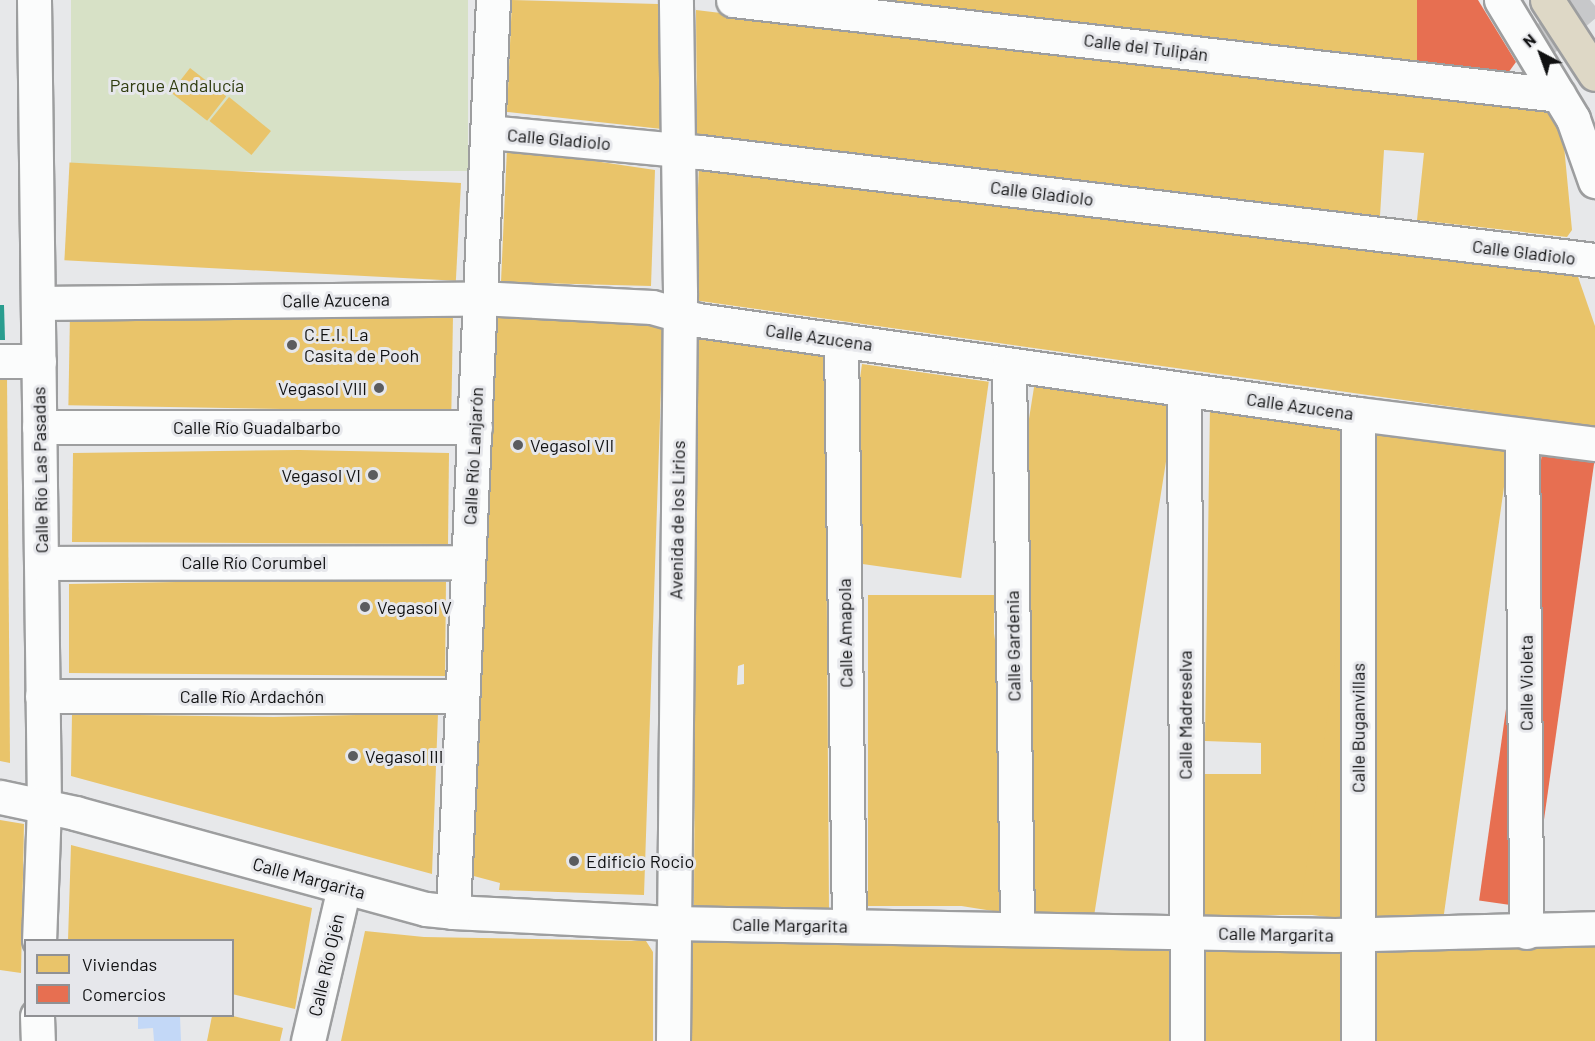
<!DOCTYPE html>
<meta charset="utf-8">
<style>
body{margin:0}
#map{position:relative;width:1595px;height:1041px;overflow:hidden;background:#e7e8ea;font-family:Barlow,sans-serif}
div>[style]{position:absolute}
.green>*{inset:0;background:#d7e1c6;transform-origin:0 0}
.water>*{inset:0;background:#c3d8f7}
.homes>*{inset:0;background:#e9c46a;transform-origin:0 0}
.shops>*{inset:0;background:#e76f51;transform-origin:0 0}
.schools>*{inset:0;background:#2a9d8f}
.minor-tunnel>*{height:33px;margin-top:-16.5px;transform-origin:0;background:repeating-linear-gradient(90deg,#c7c8ca 0 33px,transparent 0 49px)}
.roads{filter:drop-shadow(2px 0 #9d9e9f) drop-shadow(-2px 0 #9d9e9f) drop-shadow(0 2px #9d9e9f) drop-shadow(0 -2px #9d9e9f)}
.minor>*{height:33px;margin:-16.5px;padding:0 16.5px;transform-origin:16.5px;border-radius:16.5px;background:#fbfcfc}
.highway>*{height:33px;margin:-16.5px;padding:0 16.5px;transform-origin:16.5px;border-radius:16.5px;background:#ded8c6}
.dots>*{width:16px;height:16px;translate:-50% -50%;box-sizing:border-box;border:3px solid #e6e7eb;border-radius:50%}
span{translate:-50% -50%;white-space:nowrap;text-align:center;line-height:1.15;-webkit-text-stroke:6px #e6e7eb;paint-order:stroke}
.street-label{font-size:18px;color:#101112}
.park-label{font-size:18px;color:#303d10}
.poi-label{font-size:18px;color:#101112}
.left{translate:0 -50%;text-align:left}
.right{translate:-100% -50%;text-align:right}
.legend{position:absolute;left:24px;top:939px;width:210px;height:78px;box-sizing:border-box;background:#e6e7eb;border:2px solid #909194;margin:0;padding:8px 10px;list-style:none;font-size:18px;color:#101112}
.legend li{display:flex;align-items:center;gap:12px;height:30px}
.legend b{width:30px;border:2px solid #909194}
.north{position:absolute;left:1511px;top:24px;width:60px;height:60px;-webkit-text-stroke:4px #e6e7eb;paint-order:stroke;rotate:319deg;font-size:16px;font-weight:700;line-height:24px;text-align:center;color:#101112}
.north::after{content:'';display:block;margin:auto;width:21px;height:27px;background:#101112;clip-path:polygon(50% 0,100% 100%,50% 72%,0 100%)}
</style>
<div id="map">
<div class="green">
<div style="left:71px;top:0;width:397px;height:171px"></div>
</div>
<div class="water">
<div style="clip-path:polygon(138px 1016px,180px 1016px,181px 1041px,154px 1041px,153px 1028px,138px 1029px)"></div>
</div>
<div class="homes">
<div style="clip-path:polygon(512px 0,658px 4px,662px 129px,507px 112px)"></div>
<div style="clip-path:polygon(1417px 0,1417px 62px,897px 1px,897px 0)"></div>
<div style="clip-path:polygon(696px 10px,1561px 114px,1572px 230px,1567px 237px,1417px 220px,1424px 153px,1384px 150px,1380px 216px,697px 134px)"></div>
<div style="left:190px;top:68px;width:46px;height:31px;rotate:38deg"></div>
<div style="left:229px;top:97px;width:54px;height:31px;rotate:39deg"></div>
<div style="clip-path:polygon(507px 148px,655px 170px,651px 286px,501px 282px)"></div>
<div style="clip-path:polygon(699px 166px,1576px 271px,1595px 326px,1595px 427px,693px 300px)"></div>
<div style="left:461px;top:183px;width:98px;height:392px;rotate:93deg"></div>
<div style="clip-path:polygon(495px 310px,640px 315px,663px 328px,644px 895px,499px 890px,500px 883px,470px 875px)"></div>
<div style="left:453px;top:316px;width:96px;height:383px;rotate:91deg"></div>
<div style="clip-path:polygon(evenodd,697px 334px,825px 350px,829px 909px,694px 907px,697px 334px,744px 664px,744px 684px,737px 685px,738px 666px,744px 664px)"></div>
<div style="left:862px;top:364px;width:128px;height:198px;rotate:8deg"></div>
<div style="clip-path:polygon(0 375px,7px 375px,10px 763px,0 761px)"></div>
<div style="left:1035px;top:381px;width:142px;height:530px;rotate:9deg"></div>
<div style="clip-path:polygon(1210px 406px,1346px 423px,1344px 915px,1202px 915px,1205px 774px,1261px 774px,1261px 743px,1205px 741px)"></div>
<div style="left:1368px;top:427px;width:143px;height:491px;rotate:8deg"></div>
<div style="clip-path:polygon(299px 450px,449px 453px,448px 544px,72px 542px,73px 453px)"></div>
<div style="clip-path:polygon(287px 580px,446px 582px,445px 676px,69px 673px,69px 584px)"></div>
<div style="left:868px;top:595px;width:126px;height:311px"></div>
<div style="clip-path:polygon(438px 713px,432px 874px,71px 776px,72px 714px,274px 717px)"></div>
<div style="clip-path:polygon(0 820px,24px 824px,21px 973px,0 970px)"></div>
<div style="clip-path:polygon(71px 845px,312px 908px,295px 1009px,232px 994px,232px 940px,68px 940px)"></div>
<div style="clip-path:polygon(365px 931px,424px 937px,646px 941px,653px 952px,653px 1041px,341px 1041px)"></div>
<div style="left:693px;top:938px;width:478px;height:103px;rotate:1deg"></div>
<div style="left:1595px;top:939px;width:102px;height:225px;rotate:90deg"></div>
<div style="left:1206px;top:950px;width:140px;height:91px;rotate:1deg"></div>
<div style="clip-path:polygon(212px 1016px,233px 1016px,283px 1028px,280px 1041px,207px 1041px)"></div>
</div>
<div class="shops">
<div style="clip-path:polygon(1417px 0,1478px 0,1516px 62px,1508px 73px,1417px 62px)"></div>
<div style="left:1542px;top:453px;width:53px;height:452px;rotate:8deg"></div>
</div>
<div class="schools">
<div style="clip-path:polygon(0 305px,4px 305px,5px 340px,0 340px)"></div>
</div>
<div class="minor-tunnel">
<div style="left:1532px;top:50px;width:77px;rotate:-40.3deg"></div>
</div>
<div class="roads">
<div class="minor">
<div style="left:34px;top:0;width:806px;rotate:89.29deg"></div>
<div style="left:44px;top:806px;width:134px;rotate:92.1deg"></div>
<div style="left:733px;top:0;width:831px;rotate:6.56deg"></div>
<div style="left:1501px;top:0;width:139px;rotate:58.8deg"></div>
<div style="left:1573px;top:119px;width:66px;rotate:70.5deg"></div>
<div style="left:488px;top:132px;width:213px;rotate:5.4deg"></div>
<div style="left:700px;top:152px;width:901px;rotate:6.88deg"></div>
<div style="left:38px;top:303px;width:441px;rotate:-0.6deg"></div>
<div style="left:479px;top:298px;width:173px;rotate:3deg"></div>
<div style="left:652px;top:307px;width:48px;rotate:15.8deg"></div>
<div style="left:698px;top:320px;width:667px;rotate:8.11deg"></div>
<div style="left:1358px;top:414px;width:239px;rotate:7.2deg"></div>
<div style="left:841px;top:340px;width:585px;rotate:89.22deg"></div>
<div style="left:0;top:361px;width:39px"></div>
<div style="left:1009px;top:365px;width:562px;rotate:89.18deg"></div>
<div style="left:1184px;top:390px;width:651px;rotate:89.74deg"></div>
<div style="left:39px;top:427px;width:436px"></div>
<div style="left:1522px;top:435px;width:497px;rotate:89.5deg"></div>
<div style="left:41px;top:563px;width:426px;rotate:-0.1deg"></div>
<div style="left:42px;top:696px;width:420px"></div>
<div style="left:0;top:797px;width:77px;rotate:12deg"></div>
<div style="left:75px;top:813px;width:364px;rotate:15.3deg"></div>
<div style="left:426px;top:909px;width:27px;rotate:6deg"></div>
<div style="left:453px;top:912px;width:219px;rotate:2.9deg"></div>
<div style="left:672px;top:923px;width:663px;rotate:1.04deg"></div>
<div style="left:1335px;top:935px;width:260px;rotate:-1.5deg"></div>
<div style="left:453px;top:912px;width:913px;rotate:-87.49deg"></div>
<div style="left:37px;top:1016px;width:25px;rotate:88deg"></div>
<div style="left:308px;top:1041px;width:157px;rotate:-76.8deg"></div>
<div style="left:673px;top:1041px;width:749px;rotate:-89.46deg"></div>
<div style="left:680px;top:292px;width:292px;rotate:-90.8deg"></div>
<div style="left:1358px;top:1041px;width:627px;rotate:-90deg"></div>
</div>
<div class="highway">
<div style="left:1547px;top:0;width:88px;rotate:57deg"></div>
</div>
</div>
<div class="dots">
<div style="left:292px;top:345px;background:#5b5c5e"></div>
<div style="left:379px;top:388px;background:#5b5c5e"></div>
<div style="left:518px;top:445px;background:#5b5c5e"></div>
<div style="left:373px;top:475px;background:#5b5c5e"></div>
<div style="left:365px;top:607px;background:#5b5c5e"></div>
<div style="left:353px;top:756px;background:#5b5c5e"></div>
<div style="left:574px;top:861px;background:#5b5c5e"></div>
</div>
<div class="street-label">
<span style="left:1146px;top:47px;rotate:7deg">Calle del Tulipán</span>
<span style="left:559px;top:139px;rotate:5deg">Calle Gladiolo</span>
<span style="left:1042px;top:193px;rotate:7deg">Calle Gladiolo</span>
<span style="left:1524px;top:252px;rotate:7deg">Calle Gladiolo</span>
<span style="left:336px;top:300px;rotate:-1deg">Calle Azucena</span>
<span style="left:819px;top:337px;rotate:8deg">Calle Azucena</span>
<span style="left:1300px;top:406px;rotate:8deg">Calle Azucena</span>
<span style="left:257px;top:427px">Calle Río Guadalbarbo</span>
<span style="left:473px;top:456px;rotate:-87deg">Calle Río Lanjarón</span>
<span style="left:40px;top:470px;rotate:-91deg">Calle Río Las Pasadas</span>
<span style="left:677px;top:520px;rotate:-89deg">Avenida de los Lirios</span>
<span style="left:254px;top:562px">Calle Río Corumbel</span>
<span style="left:845px;top:633px;rotate:-91deg">Calle Amapola</span>
<span style="left:1013px;top:646px;rotate:-91deg">Calle Gardenia</span>
<span style="left:1526px;top:683px;rotate:-90deg">Calle Violeta</span>
<span style="left:252px;top:696px">Calle Río Ardachón</span>
<span style="left:1185px;top:715px;rotate:-90deg">Calle Madreselva</span>
<span style="left:1358px;top:728px;rotate:-90deg">Calle Buganvillas</span>
<span style="left:309px;top:878px;rotate:15deg">Calle Margarita</span>
<span style="left:790px;top:925px;rotate:1deg">Calle Margarita</span>
<span style="left:1276px;top:934px;rotate:1deg">Calle Margarita</span>
<span style="left:326px;top:965px;rotate:-77deg">Calle Río Ojén</span>
</div>
<div class="park-label">
<span style="left:177px;top:85px">Parque Andalucía</span>
</div>
<div class="poi-label">
<span class="left" style="left:304px;top:345px">C.E.I. La<br>Casita de Pooh</span>
<span class="right" style="left:367px;top:388px">Vegasol VIII</span>
<span class="left" style="left:530px;top:445px">Vegasol VII</span>
<span class="right" style="left:361px;top:475px">Vegasol VI</span>
<span class="left" style="left:377px;top:607px">Vegasol V</span>
<span class="left" style="left:365px;top:756px">Vegasol III</span>
<span class="left" style="left:586px;top:861px">Edificio Rocio</span>
</div>
<ul class="legend">
<li><b style="height:16px;background:#e9c46a"></b>Viviendas</li>
<li><b style="height:16px;background:#e76f51"></b>Comercios</li>
</ul>
<div class="north">N</div>
</div>
